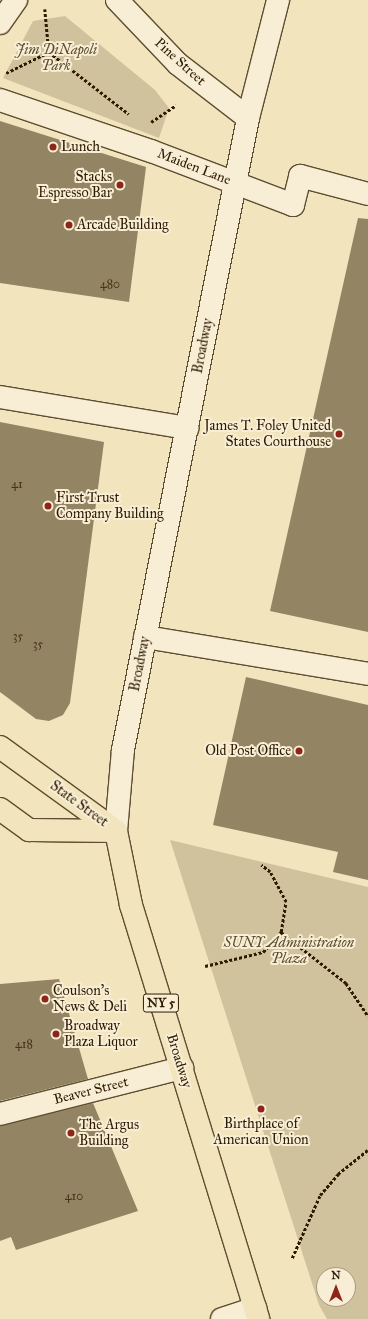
<!DOCTYPE html>
<style>
body{margin:0}
#map{position:relative;width:368px;height:1319px;overflow:hidden;background:#f2e5be;font-family:"IM FELL Great Primer",serif}
div>[style]{position:absolute}
.green>*{inset:0;background:#d1c29e}
.building>*{inset:0;background:#938463}
.path>*{height:2.5px;margin-top:-1.25px;transform-origin:0;background:repeating-linear-gradient(90deg,#2d1a00 0 3px,transparent 0 5px)}
.roads{filter:drop-shadow(1px 0 #5e4d30) drop-shadow(-1px 0 #5e4d30) drop-shadow(0 1px #5e4d30) drop-shadow(0 -1px #5e4d30)}
.minor>*{height:22px;margin:-11px;padding:0 11px;transform-origin:11px;border-radius:11px;background:#f7eed5}
.major>*{height:22px;margin:-11px;padding:0 11px;transform-origin:11px;border-radius:11px;background:#f2e5be}
.dots>*{width:11px;height:11px;translate:-50% -50%;box-sizing:border-box;border:2px solid #f7eed5;border-radius:50%}
span{translate:-50% -50%;white-space:nowrap;text-align:center;line-height:1.15;-webkit-text-stroke:4px #f7eed5;paint-order:stroke}
.number-label{font-size:12px;color:#463419}
.number-label span{-webkit-text-stroke-width:0}
.shield-label span{padding:1px 3px;background:#f7eed5;border:1px solid;border-radius:3px;-webkit-text-stroke-width:0}
.shield-label{font-size:13px;color:#2d1a00;font-weight:700}
.park-label{font-size:14px;color:#5e4c2f;font-style:italic}
.street-label{font-size:14px;color:#2d1a00}
.poi-label{font-size:14px;color:#2d1a00}
.left{translate:0 -50%;text-align:left}
.right{translate:-100% -50%;text-align:right}
.north{position:absolute;left:316px;top:1267px;width:40px;height:40px;box-sizing:border-box;background:#f7eed5;border:1px solid #a69980;border-radius:50%;rotate:0deg;font-size:11px;font-weight:700;line-height:16px;text-align:center;color:#2d1a00}
.north::after{content:'';display:block;margin:auto;width:14px;height:18px;background:#8f2418;clip-path:polygon(50% 0,100% 100%,50% 72%,0 100%)}
</style>
<div id="map">
<div class="green">
<div style="clip-path:polygon(65px 16px,155px 90px,169px 108px,159px 138px,3px 78px,33px 21px)"></div>
<div style="clip-path:polygon(evenodd,170px 840px,368px 887px,368px 1319px,327px 1319px,319px 1305px,170px 840px,324px 1275px,348px 1275px,348px 1299px,324px 1299px,324px 1275px)"></div>
</div>
<div class="building">
<div style="clip-path:polygon(0 121px,146px 167px,129px 302px,0 283px)"></div>
<div style="clip-path:polygon(358px 218px,368px 219px,368px 632px,270px 611px)"></div>
<div style="clip-path:polygon(0 422px,104px 442px,70px 703px,63px 715px,49px 721px,36px 719px,0 692px)"></div>
<div style="clip-path:polygon(246px 677px,368px 705px,368px 880px,333px 872px,338px 852px,213px 825px)"></div>
<div style="clip-path:polygon(59px 979px,88px 1079px,0 1101px,0 984px)"></div>
<div style="clip-path:polygon(93px 1103px,138px 1211px,16px 1250px,11px 1237px,0 1241px,0 1126px)"></div>
</div>
<div class="path">
<div style="left:45px;top:9px;width:43px;rotate:84.7deg"></div>
<div style="left:6px;top:73px;width:48px;rotate:-26deg"></div>
<div style="left:49px;top:52px;width:101px;rotate:37.8deg"></div>
<div style="left:151px;top:122px;width:30px;rotate:-34deg"></div>
<div style="left:281px;top:932px;width:83px;rotate:38.1deg"></div>
<div style="left:346px;top:983px;width:40px;rotate:56deg"></div>
<div style="left:205px;top:966px;width:60px;rotate:-13.6deg"></div>
<div style="left:263px;top:952px;width:27px;rotate:-48deg"></div>
<div style="left:281px;top:932px;width:30px;rotate:-81deg"></div>
<div style="left:286px;top:902px;width:34px;rotate:-118deg"></div>
<div style="left:270px;top:872px;width:11px;rotate:-142deg"></div>
<div style="left:292px;top:1258px;width:69px;rotate:-66deg"></div>
<div style="left:320px;top:1195px;width:28px;rotate:-49deg"></div>
<div style="left:338px;top:1174px;width:38px;rotate:-39deg"></div>
</div>
<div class="roads">
<div class="minor">
<div style="left:117px;top:0;width:88px;rotate:46.4deg"></div>
<div style="left:178px;top:64px;width:88px;rotate:37.6deg"></div>
<div style="left:0;top:23px;width:28px;rotate:-55deg"></div>
<div style="left:0;top:100px;width:159px;rotate:18.7deg"></div>
<div style="left:151px;top:151px;width:152px;rotate:20.8deg"></div>
<div style="left:293px;top:205px;width:30px;rotate:-76deg"></div>
<div style="left:300px;top:176px;width:70px;rotate:14.8deg"></div>
<div style="left:0;top:397px;width:190px;rotate:9.4deg"></div>
<div style="left:145px;top:637px;width:226px;rotate:9.4deg"></div>
<div style="left:116px;top:831px;width:81px;rotate:-85.1deg"></div>
<div style="left:123px;top:750px;width:644px;rotate:-78.81deg"></div>
<div style="left:248px;top:118px;width:122px;rotate:-75.7deg"></div>
<div style="left:0;top:1114px;width:188px;rotate:-14.2deg"></div>
<div style="left:222px;top:1319px;width:35px;rotate:-18deg"></div>
</div>
<div class="major">
<div style="left:0;top:747px;width:143px;rotate:35.9deg"></div>
<div style="left:0;top:809px;width:36px;rotate:36deg"></div>
<div style="left:29px;top:830px;width:87px;rotate:0.7deg"></div>
<div style="left:116px;top:831px;width:76px;rotate:78.5deg"></div>
<div style="left:131px;top:905px;width:433px;rotate:72.9deg"></div>
</div>
</div>
<div class="dots">
<div style="left:53px;top:147px;background:#8f2418"></div>
<div style="left:120px;top:185px;background:#8f2418"></div>
<div style="left:69px;top:225px;background:#8f2418"></div>
<div style="left:339px;top:434px;background:#8f2418"></div>
<div style="left:48px;top:506px;background:#8f2418"></div>
<div style="left:299px;top:751px;background:#8f2418"></div>
<div style="left:45px;top:999px;background:#8f2418"></div>
<div style="left:56px;top:1034px;background:#8f2418"></div>
<div style="left:261px;top:1109px;background:#8f2418"></div>
<div style="left:71px;top:1133px;background:#8f2418"></div>
</div>
<div class="number-label">
<span style="left:110px;top:285px">480</span>
<span style="left:17px;top:485px">41</span>
<span style="left:18px;top:637px">35</span>
<span style="left:38px;top:645px">35</span>
<span style="left:24px;top:1045px">418</span>
<span style="left:74px;top:1197px">410</span>
</div>
<div class="shield-label">
<span style="left:161px;top:1003px">NY 5</span>
</div>
<div class="park-label">
<span style="left:56px;top:58px">Jim DiNapoli<br>Park</span>
<span style="left:289px;top:951px">SUNY Administration<br>Plaza</span>
</div>
<div class="street-label">
<span style="left:180px;top:62px;rotate:42deg">Pine Street</span>
<span style="left:194px;top:167px;rotate:21deg">Maiden Lane</span>
<span style="left:203px;top:346px;rotate:-79deg">Broadway</span>
<span style="left:140px;top:664px;rotate:-79deg">Broadway</span>
<span style="left:79px;top:804px;rotate:36deg">State Street</span>
<span style="left:179px;top:1061px;rotate:73deg">Broadway</span>
<span style="left:91px;top:1091px;rotate:-14deg">Beaver Street</span>
</div>
<div class="poi-label">
<span class="left" style="left:61px;top:147px">Lunch</span>
<span class="right" style="left:112px;top:185px">Stacks<br>Espresso Bar</span>
<span class="left" style="left:77px;top:225px">Arcade Building</span>
<span class="right" style="left:331px;top:434px">James T. Foley United<br>States Courthouse</span>
<span class="left" style="left:56px;top:506px">First Trust<br>Company Building</span>
<span class="right" style="left:291px;top:751px">Old Post Office</span>
<span class="left" style="left:53px;top:999px">Coulson's<br>News &amp; Deli</span>
<span class="left" style="left:64px;top:1034px">Broadway<br>Plaza Liquor</span>
<span style="left:261px;top:1132px">Birthplace of<br>American Union</span>
<span class="left" style="left:79px;top:1133px">The Argus<br>Building</span>
</div>
<div class="north">N</div>
</div>
